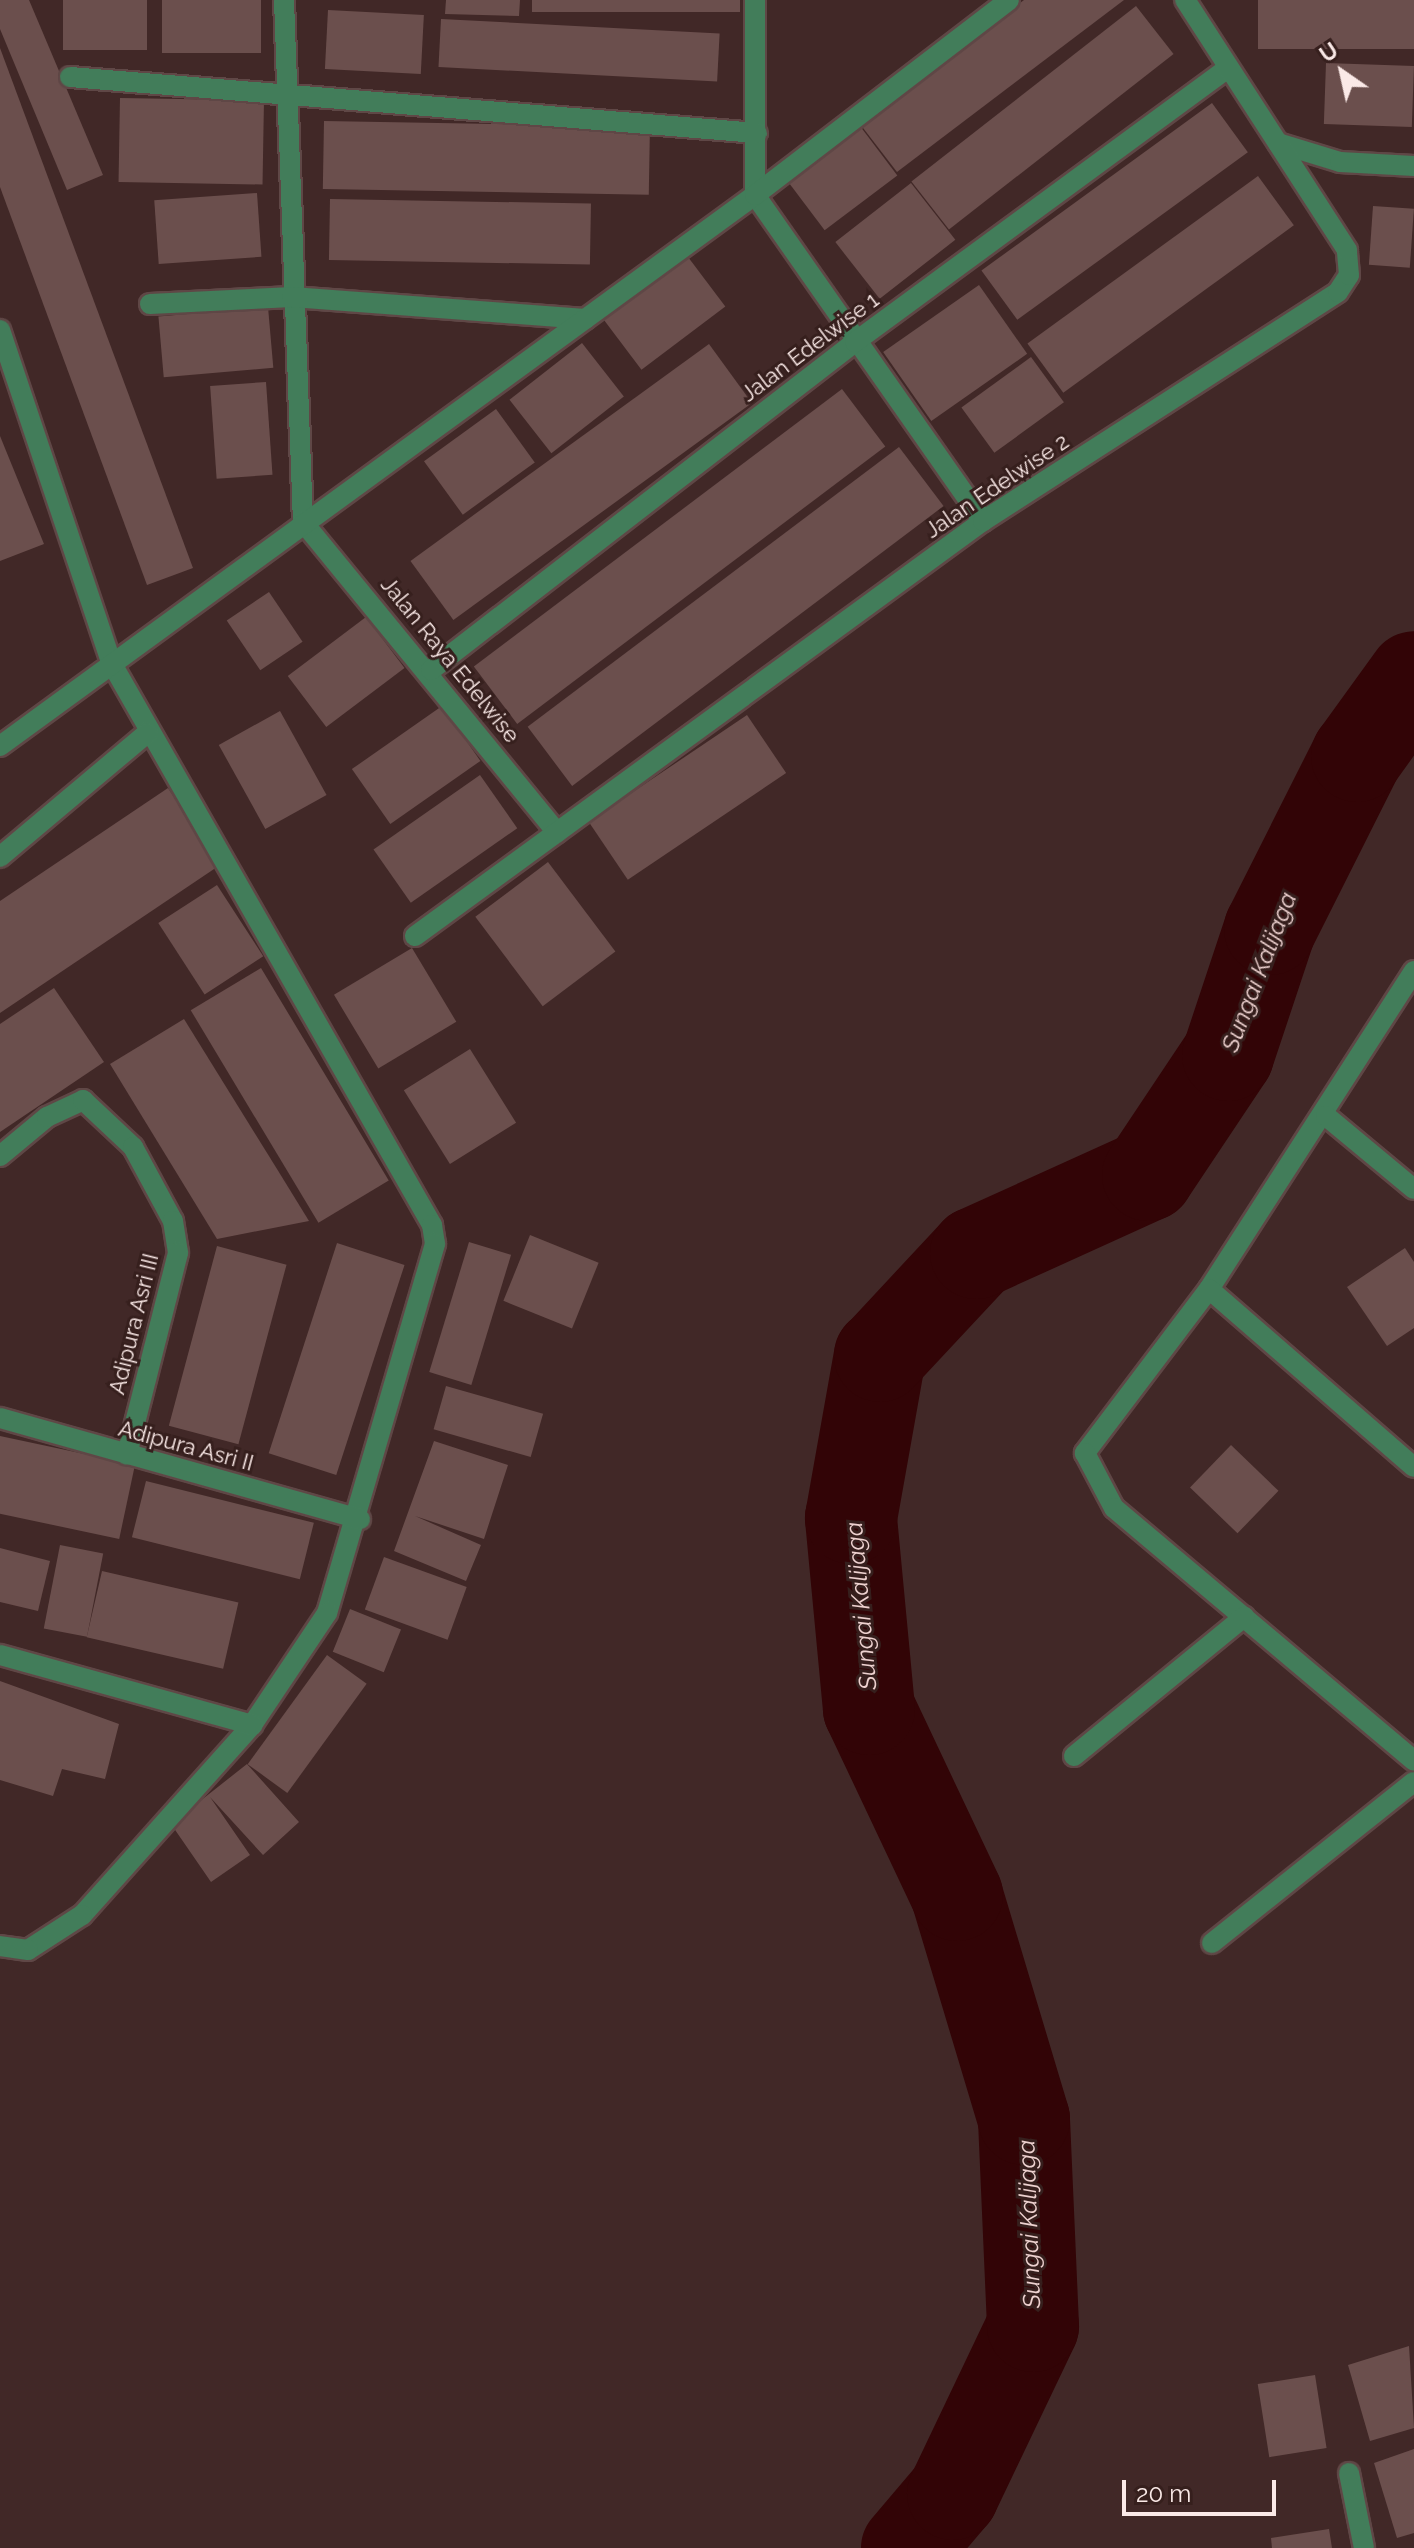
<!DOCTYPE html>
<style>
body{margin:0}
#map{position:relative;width:1414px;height:2548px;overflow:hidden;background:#412827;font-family:Raleway,sans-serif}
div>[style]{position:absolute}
.river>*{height:92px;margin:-46px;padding:0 46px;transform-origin:46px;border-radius:46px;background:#320406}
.building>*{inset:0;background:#6b4f4d;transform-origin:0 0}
.roads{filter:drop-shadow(2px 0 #5f4746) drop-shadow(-2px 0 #5f4746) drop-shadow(0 2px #5f4746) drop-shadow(0 -2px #5f4746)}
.street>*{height:20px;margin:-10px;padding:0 10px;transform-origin:10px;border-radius:10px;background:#427d5a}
span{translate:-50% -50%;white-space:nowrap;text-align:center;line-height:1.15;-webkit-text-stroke:6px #361f1d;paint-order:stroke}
.street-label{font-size:22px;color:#fae9e7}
.water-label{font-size:24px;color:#eed2d0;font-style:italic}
.north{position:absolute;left:1302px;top:32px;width:80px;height:80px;-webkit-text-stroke:6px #361f1d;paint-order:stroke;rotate:326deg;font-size:22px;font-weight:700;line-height:32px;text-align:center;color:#fae9e7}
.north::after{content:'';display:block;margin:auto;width:28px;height:36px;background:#fae9e7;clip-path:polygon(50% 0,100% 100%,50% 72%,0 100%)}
.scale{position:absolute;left:1122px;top:2480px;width:154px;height:36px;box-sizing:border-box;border:4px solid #fae9e7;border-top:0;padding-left:10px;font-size:24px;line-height:28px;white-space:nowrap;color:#fae9e7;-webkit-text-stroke:6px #361f1d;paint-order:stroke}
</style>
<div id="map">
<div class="river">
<div style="left:907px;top:2548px;width:71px;rotate:-49.6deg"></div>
<div style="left:953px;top:2494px;width:186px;rotate:-64.5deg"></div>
<div style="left:1033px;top:2326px;width:207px;rotate:-92.5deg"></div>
<div style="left:1024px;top:2119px;width:234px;rotate:-106.7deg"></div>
<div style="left:957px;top:1895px;width:206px;rotate:-115.3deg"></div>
<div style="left:869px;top:1709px;width:192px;rotate:-95.4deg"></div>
<div style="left:851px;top:1518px;width:165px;rotate:-79.9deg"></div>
<div style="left:880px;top:1356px;width:141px;rotate:-47deg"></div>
<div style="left:976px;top:1253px;width:189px;rotate:-24.4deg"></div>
<div style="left:1148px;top:1175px;width:144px;rotate:-56.3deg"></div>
<div style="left:1228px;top:1055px;width:133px;rotate:-71.6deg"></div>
<div style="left:1270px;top:929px;width:194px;rotate:-63.3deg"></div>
<div style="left:1357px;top:756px;width:97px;rotate:-54.2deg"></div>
</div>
<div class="building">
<div style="clip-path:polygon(0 0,29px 0,103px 175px,67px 190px,0 29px)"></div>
<div style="left:63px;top:0;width:84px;height:50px"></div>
<div style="left:162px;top:0;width:99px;height:53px"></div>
<div style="clip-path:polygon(446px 0,520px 0,519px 16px,445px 14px)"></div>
<div style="left:532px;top:0;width:208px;height:12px"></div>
<div style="clip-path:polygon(1024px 0,1124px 0,897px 172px,860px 124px)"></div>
<div style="left:1258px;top:0;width:156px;height:49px"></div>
<div style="left:1136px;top:6px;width:61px;height:285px;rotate:52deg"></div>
<div style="left:328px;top:10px;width:96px;height:59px;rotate:3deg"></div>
<div style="left:441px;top:19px;width:279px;height:48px;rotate:3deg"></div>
<div style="clip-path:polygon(0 48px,193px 568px,147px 585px,0 187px)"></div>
<div style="left:1326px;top:63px;width:88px;height:61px;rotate:2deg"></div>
<div style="left:120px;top:98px;width:144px;height:84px;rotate:1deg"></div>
<div style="left:1212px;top:103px;width:61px;height:285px;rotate:54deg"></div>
<div style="left:324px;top:121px;width:326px;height:68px;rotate:1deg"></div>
<div style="left:860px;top:126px;width:62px;height:91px;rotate:53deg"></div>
<div style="left:1258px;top:176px;width:61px;height:285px;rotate:54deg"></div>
<div style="left:911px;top:183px;width:72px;height:96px;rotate:52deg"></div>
<div style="left:257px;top:193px;width:64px;height:103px;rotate:86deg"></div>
<div style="left:330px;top:199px;width:261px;height:61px;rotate:1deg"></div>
<div style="left:1373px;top:206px;width:41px;height:59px;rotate:4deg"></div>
<div style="left:685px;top:253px;width:67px;height:105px;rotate:53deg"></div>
<div style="left:979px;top:285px;width:84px;height:117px;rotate:55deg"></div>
<div style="left:268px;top:307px;width:61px;height:110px;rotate:85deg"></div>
<div style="left:582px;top:343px;width:68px;height:92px;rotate:52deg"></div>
<div style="left:709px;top:344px;width:73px;height:369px;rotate:54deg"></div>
<div style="left:1031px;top:357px;width:56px;height:86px;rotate:54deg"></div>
<div style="left:266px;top:382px;width:93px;height:56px;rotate:86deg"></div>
<div style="left:842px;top:389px;width:72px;height:461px;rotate:53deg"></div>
<div style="left:496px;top:409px;width:66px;height:89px;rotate:54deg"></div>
<div style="clip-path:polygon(0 436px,44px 544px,0 561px)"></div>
<div style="left:899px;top:447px;width:74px;height:465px;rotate:53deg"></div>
<div style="left:269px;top:592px;width:60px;height:51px;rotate:56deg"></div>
<div style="left:366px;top:617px;width:64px;height:98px;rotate:53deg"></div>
<div style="left:442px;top:706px;width:67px;height:110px;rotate:55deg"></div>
<div style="left:280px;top:711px;width:96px;height:70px;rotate:61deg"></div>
<div style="left:747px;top:715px;width:70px;height:191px;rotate:56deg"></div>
<div style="left:480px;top:775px;width:65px;height:130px;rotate:55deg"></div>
<div style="clip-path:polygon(168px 788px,220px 865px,0 1013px,0 901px)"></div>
<div style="left:548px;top:862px;width:112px;height:91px;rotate:53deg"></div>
<div style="left:217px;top:885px;width:85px;height:70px;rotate:57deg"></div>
<div style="left:412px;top:948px;width:86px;height:91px;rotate:59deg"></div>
<div style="left:261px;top:968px;width:248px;height:82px;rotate:59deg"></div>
<div style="clip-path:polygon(54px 988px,104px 1062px,0 1132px,0 1024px)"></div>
<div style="clip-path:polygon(184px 1019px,277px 1169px,309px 1221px,217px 1239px,110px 1064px)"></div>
<div style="left:470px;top:1049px;width:87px;height:78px;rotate:58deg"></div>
<div style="left:530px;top:1235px;width:74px;height:71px;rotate:22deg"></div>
<div style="left:469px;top:1242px;width:44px;height:136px;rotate:17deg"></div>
<div style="left:337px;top:1243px;width:71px;height:221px;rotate:18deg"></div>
<div style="left:217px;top:1246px;width:72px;height:186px;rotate:15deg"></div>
<div style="clip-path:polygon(1405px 1248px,1414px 1262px,1414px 1328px,1387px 1346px,1347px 1287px)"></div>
<div style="left:446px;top:1386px;width:101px;height:45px;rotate:16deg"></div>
<div style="left:0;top:1436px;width:138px;height:76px;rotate:12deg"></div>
<div style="clip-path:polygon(434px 1441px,508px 1465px,484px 1539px,415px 1516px,481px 1545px,466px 1581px,394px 1551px)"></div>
<div style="left:1231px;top:1445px;width:66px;height:59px;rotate:44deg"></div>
<div style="left:146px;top:1481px;width:173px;height:58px;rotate:14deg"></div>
<div style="left:60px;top:1545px;width:44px;height:85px;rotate:11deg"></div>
<div style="clip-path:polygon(0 1548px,50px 1561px,38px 1611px,0 1602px)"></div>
<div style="left:384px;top:1557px;width:88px;height:56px;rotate:20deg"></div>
<div style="left:102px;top:1571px;width:140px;height:68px;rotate:13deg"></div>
<div style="left:350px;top:1609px;width:55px;height:46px;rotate:22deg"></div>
<div style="left:327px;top:1655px;width:49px;height:135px;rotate:36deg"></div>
<div style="clip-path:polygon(0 1681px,119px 1724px,105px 1779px,62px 1769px,53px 1796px,0 1780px)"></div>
<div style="clip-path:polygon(247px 1764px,299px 1822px,263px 1855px,210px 1797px,250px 1855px,211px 1882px,171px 1824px)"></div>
<div style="clip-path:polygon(1409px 2346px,1414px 2428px,1370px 2441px,1348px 2365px)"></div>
<div style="left:1315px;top:2375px;width:74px;height:58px;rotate:81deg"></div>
<div style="clip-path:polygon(1414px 2449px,1414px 2533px,1397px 2538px,1374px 2463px)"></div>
<div style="clip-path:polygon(1329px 2529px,1332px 2548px,1272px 2548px,1271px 2538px)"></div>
</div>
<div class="roads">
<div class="street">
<div style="left:284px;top:0;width:522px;rotate:87.92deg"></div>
<div style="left:755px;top:0;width:195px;rotate:90deg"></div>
<div style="left:755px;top:195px;width:398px;rotate:55deg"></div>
<div style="left:70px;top:77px;width:689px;rotate:4.66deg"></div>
<div style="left:1278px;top:143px;width:65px;rotate:17deg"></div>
<div style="left:1340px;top:162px;width:74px;rotate:3.1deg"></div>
<div style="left:150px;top:304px;width:142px;rotate:-2.8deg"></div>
<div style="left:292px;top:297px;width:294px;rotate:4.3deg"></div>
<div style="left:0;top:330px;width:352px;rotate:71.5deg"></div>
<div style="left:112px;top:664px;width:646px;rotate:60.3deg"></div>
<div style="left:432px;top:1225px;width:19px;rotate:81deg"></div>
<div style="left:435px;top:1244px;width:384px;rotate:106.3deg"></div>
<div style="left:327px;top:1613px;width:135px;rotate:123.8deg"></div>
<div style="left:252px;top:1725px;width:255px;rotate:131.8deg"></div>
<div style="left:82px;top:1915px;width:64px;rotate:147.1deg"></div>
<div style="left:28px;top:1950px;width:28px;rotate:-172deg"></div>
<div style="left:303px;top:522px;width:401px;rotate:50.7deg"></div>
<div style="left:431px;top:670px;width:536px;rotate:-37.72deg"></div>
<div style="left:855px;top:342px;width:459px;rotate:-36.3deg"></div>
<div style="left:0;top:746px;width:935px;rotate:-36.12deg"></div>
<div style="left:755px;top:195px;width:320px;rotate:-37.5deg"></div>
<div style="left:0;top:857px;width:192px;rotate:-40.1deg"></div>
<div style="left:415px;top:936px;width:703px;rotate:-36.15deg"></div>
<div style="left:983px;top:521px;width:422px;rotate:-32.8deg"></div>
<div style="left:1338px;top:292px;width:20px;rotate:-57deg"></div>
<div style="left:1349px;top:275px;width:25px;rotate:-95deg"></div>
<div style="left:1347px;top:250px;width:298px;rotate:-122.9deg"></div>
<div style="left:1414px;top:971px;width:378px;rotate:122.8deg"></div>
<div style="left:1209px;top:1289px;width:206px;rotate:127.1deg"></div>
<div style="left:1085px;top:1453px;width:62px;rotate:62.2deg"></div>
<div style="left:1114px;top:1508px;width:392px;rotate:40.1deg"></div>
<div style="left:1326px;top:1116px;width:114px;rotate:39.7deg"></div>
<div style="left:0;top:1156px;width:61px;rotate:-39.7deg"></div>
<div style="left:47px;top:1117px;width:40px;rotate:-25deg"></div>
<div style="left:83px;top:1100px;width:69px;rotate:43.2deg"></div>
<div style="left:133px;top:1147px;width:84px;rotate:61.6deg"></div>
<div style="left:173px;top:1221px;width:32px;rotate:81deg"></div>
<div style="left:178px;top:1253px;width:208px;rotate:104.2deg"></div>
<div style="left:1209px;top:1289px;width:271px;rotate:41deg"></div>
<div style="left:0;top:1418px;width:374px;rotate:15.7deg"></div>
<div style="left:0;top:1655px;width:262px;rotate:15.5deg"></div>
<div style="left:1074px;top:1756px;width:220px;rotate:-39.3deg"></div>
<div style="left:1212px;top:1943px;width:258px;rotate:-38.6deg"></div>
<div style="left:1349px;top:2473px;width:76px;rotate:78.7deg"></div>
</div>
</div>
<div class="street-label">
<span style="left:810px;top:347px;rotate:-37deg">Jalan Edelwise 1</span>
<span style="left:997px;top:486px;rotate:-34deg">Jalan Edelwise 2</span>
<span style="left:450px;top:660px;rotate:51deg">Jalan Raya Edelwise</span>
<span style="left:134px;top:1324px;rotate:-76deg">Adipura Asri III</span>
<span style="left:186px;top:1446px;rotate:15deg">Adipura Asri II</span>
</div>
<div class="water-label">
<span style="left:1259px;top:972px;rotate:-69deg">Sungai Kalijaga</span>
<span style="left:861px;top:1606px;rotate:-95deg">Sungai Kalijaga</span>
<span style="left:1029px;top:2224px;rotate:-92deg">Sungai Kalijaga</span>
</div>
<div class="north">U</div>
<div class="scale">20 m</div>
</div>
